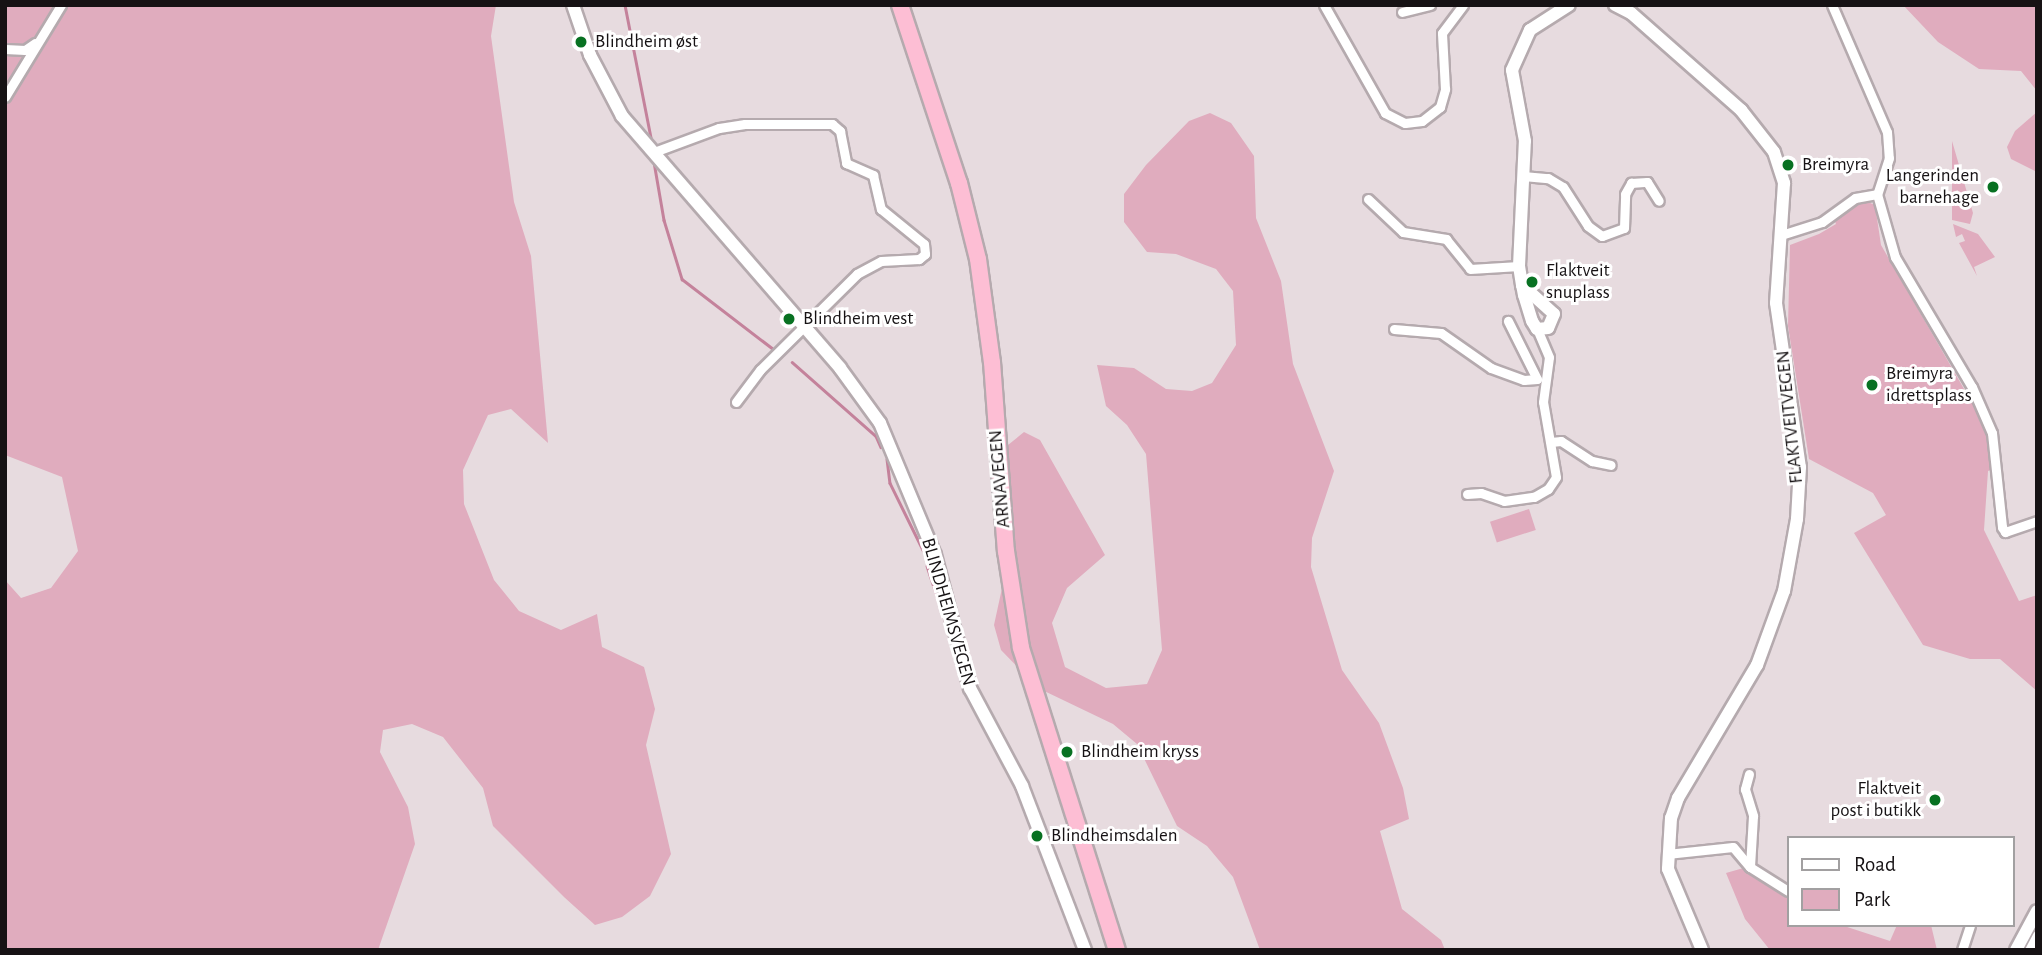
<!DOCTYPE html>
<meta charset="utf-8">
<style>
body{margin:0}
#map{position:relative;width:2042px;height:955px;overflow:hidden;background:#e7dbdf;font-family:"Alegreya Sans",sans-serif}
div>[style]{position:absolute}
.green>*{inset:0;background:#e0acbe;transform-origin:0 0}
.stream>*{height:2.5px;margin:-1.25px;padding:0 1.25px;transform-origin:1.25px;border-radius:1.25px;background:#c4829b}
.roads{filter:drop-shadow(2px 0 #b5aaae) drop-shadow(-2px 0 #b5aaae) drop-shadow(0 2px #b5aaae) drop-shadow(0 -2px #b5aaae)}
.street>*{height:9px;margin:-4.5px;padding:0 4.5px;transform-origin:4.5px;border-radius:4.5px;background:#fff}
.secondary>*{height:12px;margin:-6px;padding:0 6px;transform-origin:6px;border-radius:6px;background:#fff}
.highway>*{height:16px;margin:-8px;padding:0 8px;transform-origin:8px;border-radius:8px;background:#fdbed4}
.dots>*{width:19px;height:19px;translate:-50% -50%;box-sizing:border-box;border:4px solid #fff;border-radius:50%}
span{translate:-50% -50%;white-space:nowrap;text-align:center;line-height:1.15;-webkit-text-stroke:6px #fff;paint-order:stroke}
.poi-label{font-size:19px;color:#161214}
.left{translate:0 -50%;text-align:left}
.right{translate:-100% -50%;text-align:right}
.street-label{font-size:19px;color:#161214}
.frame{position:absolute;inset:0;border:7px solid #161214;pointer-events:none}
.legend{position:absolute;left:1787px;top:836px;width:228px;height:91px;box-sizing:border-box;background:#fff;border:2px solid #a2a0a1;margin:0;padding:9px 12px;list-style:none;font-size:21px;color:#161214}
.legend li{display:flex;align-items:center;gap:14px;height:35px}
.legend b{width:35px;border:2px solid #a2a0a1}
</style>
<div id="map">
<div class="green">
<div style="clip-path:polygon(5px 5px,496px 5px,491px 36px,514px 202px,531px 256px,548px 443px,511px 409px,488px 415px,463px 470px,464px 504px,494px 580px,519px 611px,561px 630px,597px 614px,602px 647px,644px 667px,655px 709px,646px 745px,671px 854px,650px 896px,622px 917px,595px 925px,564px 897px,493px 826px,483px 788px,443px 737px,412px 724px,383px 730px,380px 752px,408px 807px,415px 844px,378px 950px,5px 950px,5px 580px,21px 598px,51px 588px,78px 551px,62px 477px,5px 455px)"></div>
<div style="clip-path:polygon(1903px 5px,2037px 5px,2037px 91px,2021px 71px,1979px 69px,1938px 42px)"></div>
<div style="clip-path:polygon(2037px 112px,2037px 172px,2011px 159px,2007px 147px,2015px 131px)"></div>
<div style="clip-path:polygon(1210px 113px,1231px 123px,1254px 156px,1256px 218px,1281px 281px,1293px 364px,1334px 471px,1312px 538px,1311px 567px,1342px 670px,1379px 723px,1403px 788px,1409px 819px,1380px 831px,1402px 909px,1441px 940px,1445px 950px,1260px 950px,1233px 877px,1207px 846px,1177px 826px,1137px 744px,1113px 724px,1038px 688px,1001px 650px,994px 625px,1004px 579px,1004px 469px,1008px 445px,1024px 432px,1040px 440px,1105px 555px,1067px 588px,1052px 623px,1065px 667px,1106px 688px,1147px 684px,1162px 650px,1146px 454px,1127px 425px,1106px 406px,1097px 365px,1134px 368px,1166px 389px,1192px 391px,1212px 383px,1236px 345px,1233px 291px,1216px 269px,1176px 254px,1147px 252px,1124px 222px,1124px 194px,1146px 165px,1189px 121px)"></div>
<div style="clip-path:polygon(1952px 141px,1973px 213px,1970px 224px,1952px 220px,1952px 198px,1958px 198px,1958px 190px,1952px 192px)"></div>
<div style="clip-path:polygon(1863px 200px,1875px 205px,1881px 245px,1986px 427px,1993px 469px,1988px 471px,1984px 530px,2019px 601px,2037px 595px,2037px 691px,2000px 659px,1970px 659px,1923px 645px,1854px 533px,1886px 515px,1873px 493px,1809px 459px,1788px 326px,1790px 245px,1819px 234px,1836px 224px,1834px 219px,1849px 207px)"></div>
<div style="clip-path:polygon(1953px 224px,1978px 234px,1995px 257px,1974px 267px,1977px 276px,1959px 243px,1965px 241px,1962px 234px,1956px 237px)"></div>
<div style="left:1529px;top:509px;width:22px;height:41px;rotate:72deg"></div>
<div style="clip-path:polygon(1747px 867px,1788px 891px,1788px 925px,1841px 925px,1890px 941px,1897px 925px,1931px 925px,1937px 950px,1770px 950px,1745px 919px,1726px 873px)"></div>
</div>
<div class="stream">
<div style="left:625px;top:5px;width:135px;rotate:78.9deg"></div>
<div style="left:654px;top:162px;width:59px;rotate:80.2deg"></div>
<div style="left:664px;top:220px;width:62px;rotate:73deg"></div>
<div style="left:682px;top:279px;width:113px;rotate:37.5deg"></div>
<div style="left:792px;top:362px;width:112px;rotate:41.4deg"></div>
<div style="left:876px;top:436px;width:12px;rotate:66deg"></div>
<div style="left:887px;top:459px;width:24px;rotate:83deg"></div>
<div style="left:890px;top:483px;width:75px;rotate:63.8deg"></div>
<div style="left:927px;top:566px;width:70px;rotate:71.6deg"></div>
</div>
<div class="roads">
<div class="street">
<div style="left:1324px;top:5px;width:124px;rotate:60.5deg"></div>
<div style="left:1385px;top:113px;width:22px;rotate:27deg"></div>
<div style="left:1405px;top:123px;width:17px;rotate:-7deg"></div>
<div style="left:1422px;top:121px;width:23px;rotate:-38deg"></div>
<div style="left:1440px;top:107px;width:19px;rotate:-74deg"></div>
<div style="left:1445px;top:89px;width:56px;rotate:-93.1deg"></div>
<div style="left:1442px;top:33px;width:35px;rotate:-53deg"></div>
<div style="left:1832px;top:5px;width:138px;rotate:66.6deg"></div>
<div style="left:1887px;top:132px;width:26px;rotate:86deg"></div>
<div style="left:1889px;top:158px;width:38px;rotate:108deg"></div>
<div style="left:1402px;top:12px;width:29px;rotate:-14deg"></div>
<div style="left:5px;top:49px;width:20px;rotate:3deg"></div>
<div style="left:25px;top:50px;width:12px;rotate:-35deg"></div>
<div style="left:5px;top:97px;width:108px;rotate:-58.7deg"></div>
<div style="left:654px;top:152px;width:69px;rotate:-20.3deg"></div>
<div style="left:719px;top:128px;width:26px;rotate:-9deg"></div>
<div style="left:745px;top:124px;width:87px"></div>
<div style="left:832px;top:124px;width:11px;rotate:41deg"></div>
<div style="left:840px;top:131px;width:33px;rotate:79deg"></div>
<div style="left:846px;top:163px;width:30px;rotate:24deg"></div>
<div style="left:873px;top:175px;width:35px;rotate:77deg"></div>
<div style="left:881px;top:209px;width:55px;rotate:39.1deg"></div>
<div style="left:924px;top:244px;width:10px;rotate:84deg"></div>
<div style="left:925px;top:254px;width:8px;rotate:140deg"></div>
<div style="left:919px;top:259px;width:38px;rotate:177deg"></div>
<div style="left:881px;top:261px;width:27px;rotate:152deg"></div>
<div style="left:857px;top:274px;width:136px;rotate:135.3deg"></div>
<div style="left:760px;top:370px;width:40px;rotate:127deg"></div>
<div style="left:1523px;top:176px;width:25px;rotate:5deg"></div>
<div style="left:1548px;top:178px;width:17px;rotate:31deg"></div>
<div style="left:1563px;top:187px;width:46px;rotate:57.3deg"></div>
<div style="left:1588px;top:226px;width:17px;rotate:36deg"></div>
<div style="left:1602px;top:236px;width:23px;rotate:-20deg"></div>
<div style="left:1624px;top:228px;width:34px;rotate:-88deg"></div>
<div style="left:1625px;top:194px;width:13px;rotate:-61deg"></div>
<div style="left:1631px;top:183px;width:16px;rotate:-4deg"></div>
<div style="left:1647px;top:182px;width:22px;rotate:58deg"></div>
<div style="left:1368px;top:199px;width:48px;rotate:43.3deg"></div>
<div style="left:1403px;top:232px;width:44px;rotate:9.2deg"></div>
<div style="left:1446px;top:239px;width:38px;rotate:51deg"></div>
<div style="left:1470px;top:269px;width:49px;rotate:-3.5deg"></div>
<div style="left:1781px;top:235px;width:43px;rotate:-17.6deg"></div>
<div style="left:1822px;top:222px;width:41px;rotate:-36deg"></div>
<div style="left:1855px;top:198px;width:22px;rotate:-10deg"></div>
<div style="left:1877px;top:194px;width:66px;rotate:74.1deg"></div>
<div style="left:1895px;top:257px;width:151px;rotate:59.4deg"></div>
<div style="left:1972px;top:387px;width:50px;rotate:66.5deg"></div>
<div style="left:1992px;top:433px;width:95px;rotate:83.9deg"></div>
<div style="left:2002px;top:527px;width:6px;rotate:59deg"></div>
<div style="left:2005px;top:532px;width:34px;rotate:-19deg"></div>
<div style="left:1394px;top:329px;width:47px;rotate:4.9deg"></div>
<div style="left:1441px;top:333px;width:61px;rotate:35deg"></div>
<div style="left:1491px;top:368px;width:35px;rotate:20deg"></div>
<div style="left:1524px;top:380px;width:13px;rotate:-4deg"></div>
<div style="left:1537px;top:379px;width:65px;rotate:-116.6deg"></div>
<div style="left:1551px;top:442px;width:10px;rotate:-6deg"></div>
<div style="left:1561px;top:441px;width:37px;rotate:33deg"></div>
<div style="left:1592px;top:461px;width:19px;rotate:12deg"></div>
<div style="left:1467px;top:494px;width:14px;rotate:-4deg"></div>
<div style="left:1481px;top:493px;width:24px;rotate:19deg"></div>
<div style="left:1504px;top:501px;width:30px;rotate:-8deg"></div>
<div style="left:1534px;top:497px;width:16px;rotate:-30deg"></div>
<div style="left:1548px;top:489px;width:14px;rotate:-56deg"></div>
<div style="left:1556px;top:477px;width:76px;rotate:-99.8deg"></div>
<div style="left:1543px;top:402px;width:45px;rotate:-82.4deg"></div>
<div style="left:1549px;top:357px;width:30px;rotate:-113deg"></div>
<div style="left:1749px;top:774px;width:16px;rotate:105deg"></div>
<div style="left:1745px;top:789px;width:28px;rotate:73deg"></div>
<div style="left:1753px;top:816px;width:51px;rotate:93.4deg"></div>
<div style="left:1667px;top:854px;width:66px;rotate:-6.1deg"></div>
<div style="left:1733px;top:847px;width:26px;rotate:50deg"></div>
<div style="left:1750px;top:867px;width:45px;rotate:32.3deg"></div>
<div style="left:1962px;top:950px;width:26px;rotate:-72deg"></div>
<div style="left:2029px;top:950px;width:17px;rotate:-62deg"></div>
</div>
<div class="secondary">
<div style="left:573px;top:5px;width:53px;rotate:71.2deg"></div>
<div style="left:590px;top:55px;width:69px;rotate:62.3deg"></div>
<div style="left:622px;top:116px;width:333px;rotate:49.1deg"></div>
<div style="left:840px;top:368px;width:68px;rotate:54deg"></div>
<div style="left:880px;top:423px;width:143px;rotate:67.4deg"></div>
<div style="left:935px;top:555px;width:138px;rotate:75.3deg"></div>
<div style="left:970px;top:688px;width:111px;rotate:62deg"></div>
<div style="left:1022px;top:786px;width:176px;rotate:69deg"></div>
<div style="left:1615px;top:5px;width:18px;rotate:27deg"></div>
<div style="left:1631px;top:13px;width:147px;rotate:41.4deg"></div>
<div style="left:1741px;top:110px;width:53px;rotate:51.8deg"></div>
<div style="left:1774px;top:152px;width:33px;rotate:72deg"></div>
<div style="left:1784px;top:183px;width:120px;rotate:93.8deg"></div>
<div style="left:1776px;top:303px;width:166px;rotate:81.7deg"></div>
<div style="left:1800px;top:467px;width:52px;rotate:93.3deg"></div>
<div style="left:1797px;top:519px;width:73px;rotate:100.2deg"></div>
<div style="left:1784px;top:591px;width:79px;rotate:110deg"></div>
<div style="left:1757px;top:665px;width:155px;rotate:120.7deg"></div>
<div style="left:1678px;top:798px;width:21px;rotate:109deg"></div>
<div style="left:1671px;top:818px;width:51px;rotate:93.4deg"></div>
<div style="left:1668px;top:869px;width:88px;rotate:67.2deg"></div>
<div style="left:1522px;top:285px;width:43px;rotate:42.2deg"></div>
<div style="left:1554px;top:314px;width:15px;rotate:113deg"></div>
<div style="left:1548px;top:328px;width:11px;rotate:175deg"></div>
<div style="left:1537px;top:329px;width:9px;rotate:-122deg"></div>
<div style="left:1532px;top:321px;width:27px;rotate:-107deg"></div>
<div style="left:1524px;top:295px;width:10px;rotate:-101deg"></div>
<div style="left:1522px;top:285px;width:19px;rotate:-99deg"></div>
<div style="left:1519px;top:266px;width:125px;rotate:-87.3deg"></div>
<div style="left:1525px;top:141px;width:72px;rotate:-100.4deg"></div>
<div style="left:1512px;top:70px;width:44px;rotate:-65.8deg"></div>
<div style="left:1530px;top:30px;width:46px;rotate:-32.7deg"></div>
<div style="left:2016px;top:950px;width:44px;rotate:-61.7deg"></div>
</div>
<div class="highway">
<div style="left:900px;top:5px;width:188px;rotate:71.7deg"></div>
<div style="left:959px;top:183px;width:78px;rotate:76deg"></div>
<div style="left:978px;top:259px;width:104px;rotate:82.3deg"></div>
<div style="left:992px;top:362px;width:190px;rotate:85.8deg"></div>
<div style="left:1006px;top:551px;width:98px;rotate:81.2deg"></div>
<div style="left:1021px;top:648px;width:317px;rotate:72.4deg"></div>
</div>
</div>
<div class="dots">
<div style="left:581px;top:42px;background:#087122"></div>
<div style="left:1788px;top:165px;background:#087122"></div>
<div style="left:1993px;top:187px;background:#087122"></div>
<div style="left:1532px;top:282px;background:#087122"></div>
<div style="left:789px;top:319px;background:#087122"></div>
<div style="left:1872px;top:385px;background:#087122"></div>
<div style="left:1067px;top:752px;background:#087122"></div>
<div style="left:1935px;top:800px;background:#087122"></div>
<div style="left:1037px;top:836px;background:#087122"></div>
</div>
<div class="poi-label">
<span class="left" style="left:595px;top:42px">Blindheim øst</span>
<span class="left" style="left:1802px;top:165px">Breimyra</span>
<span class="right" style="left:1979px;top:187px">Langerinden<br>barnehage</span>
<span class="left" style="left:1546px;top:282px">Flaktveit<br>snuplass</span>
<span class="left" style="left:803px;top:319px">Blindheim vest</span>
<span class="left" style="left:1886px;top:385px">Breimyra<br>idrettsplass</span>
<span class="left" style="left:1081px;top:752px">Blindheim kryss</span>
<span class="right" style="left:1921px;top:800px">Flaktveit<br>post i butikk</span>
<span class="left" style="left:1051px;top:836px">Blindheimsdalen</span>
</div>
<div class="street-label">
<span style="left:1790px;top:417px;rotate:-96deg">FLAKTVEITVEGEN</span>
<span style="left:1000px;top:479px;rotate:-95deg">ARNAVEGEN</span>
<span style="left:948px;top:612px;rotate:74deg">BLINDHEIMSVEGEN</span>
</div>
<div class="frame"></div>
<ul class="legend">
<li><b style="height:9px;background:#fff"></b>Road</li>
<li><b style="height:19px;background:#e0acbe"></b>Park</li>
</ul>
</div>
